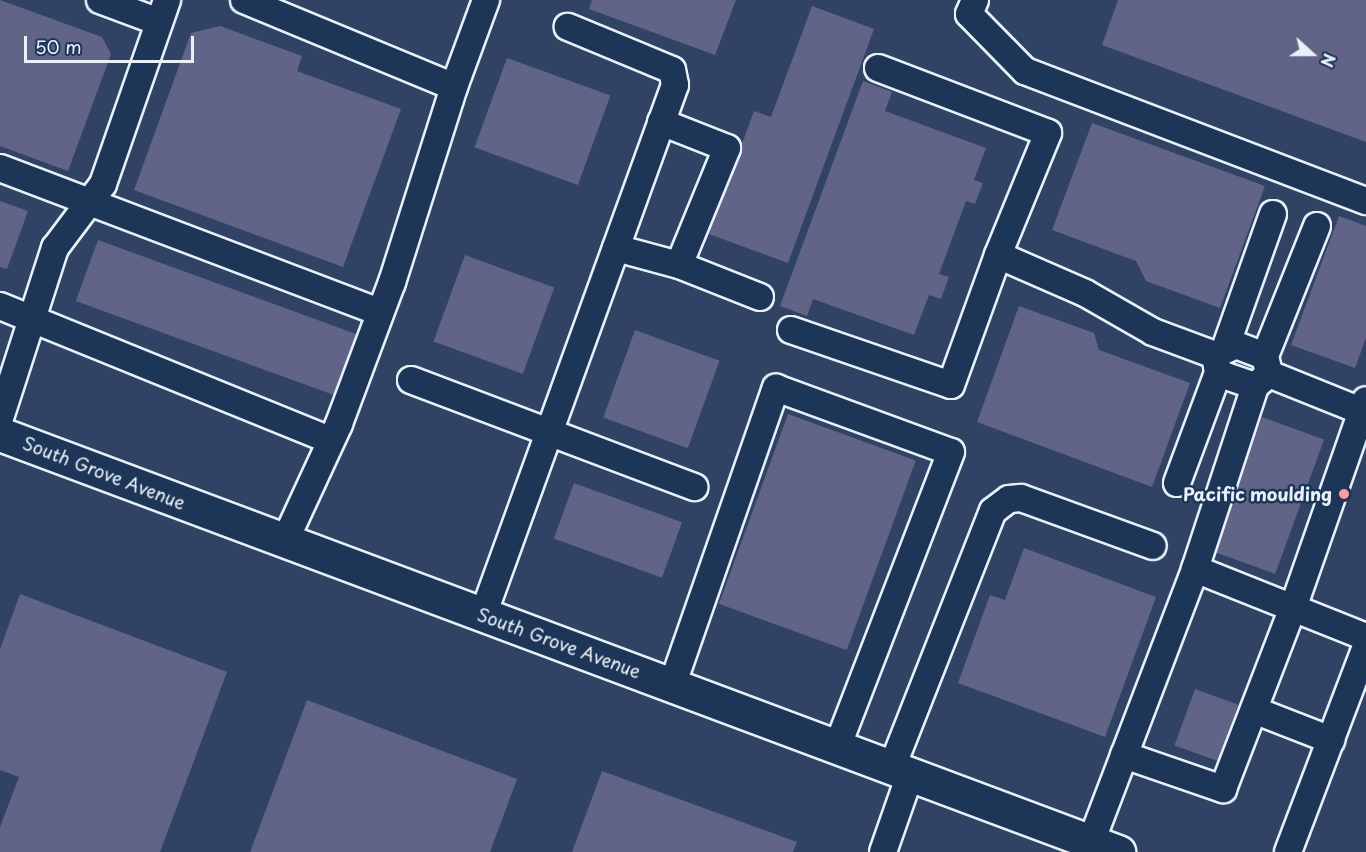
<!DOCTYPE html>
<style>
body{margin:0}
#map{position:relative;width:1366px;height:852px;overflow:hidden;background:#1d3557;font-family:"Playpen Sans",sans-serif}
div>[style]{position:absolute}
.built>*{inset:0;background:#314365;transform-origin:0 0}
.building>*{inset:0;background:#616387;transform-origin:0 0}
.roads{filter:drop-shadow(2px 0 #e8f1f8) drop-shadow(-2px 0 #e8f1f8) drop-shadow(0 2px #e8f1f8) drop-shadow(0 -2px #e8f1f8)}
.minor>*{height:26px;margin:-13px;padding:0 13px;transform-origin:13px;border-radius:13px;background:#1d3557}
.major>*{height:33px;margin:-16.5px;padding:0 16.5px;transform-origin:16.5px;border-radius:16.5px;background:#1d3557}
.dots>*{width:16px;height:16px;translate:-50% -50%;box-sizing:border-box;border:3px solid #1d3557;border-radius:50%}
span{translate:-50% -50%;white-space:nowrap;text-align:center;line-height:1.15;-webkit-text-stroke:5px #1d3557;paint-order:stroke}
.street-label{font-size:18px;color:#e8f1f8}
.poi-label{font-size:18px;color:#e8f1f8;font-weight:700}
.right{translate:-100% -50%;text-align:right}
.north{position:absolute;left:1282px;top:24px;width:60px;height:60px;-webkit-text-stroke:4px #1d3557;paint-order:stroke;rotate:111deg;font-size:16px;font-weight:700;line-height:24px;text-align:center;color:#e8f1f8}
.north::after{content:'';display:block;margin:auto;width:21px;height:27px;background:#e8f1f8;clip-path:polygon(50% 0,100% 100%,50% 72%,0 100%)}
.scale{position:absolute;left:24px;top:36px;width:170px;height:27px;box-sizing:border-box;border:3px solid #e8f1f8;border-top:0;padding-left:8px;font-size:18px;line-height:21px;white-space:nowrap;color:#e8f1f8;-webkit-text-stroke:4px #1d3557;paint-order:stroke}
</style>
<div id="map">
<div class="built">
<div style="left:0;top:0;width:1366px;height:852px"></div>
</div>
<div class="building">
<div style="clip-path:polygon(0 0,102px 37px,111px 54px,68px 171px,0 146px)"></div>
<div style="clip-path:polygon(592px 0,736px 0,715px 55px,589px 9px)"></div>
<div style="clip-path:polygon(1118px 0,1366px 0,1366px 142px,1102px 45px)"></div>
<div style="clip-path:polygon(812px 6px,874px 29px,788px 263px,709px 234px,754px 111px,771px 117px)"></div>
<div style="clip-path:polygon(220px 26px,302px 56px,297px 71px,401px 109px,343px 267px,134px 190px,191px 33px)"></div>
<div style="left:507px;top:58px;width:110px;height:95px;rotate:20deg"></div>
<div style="clip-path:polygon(863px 81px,892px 92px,885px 111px,986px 148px,974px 180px,983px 183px,975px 204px,966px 201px,939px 274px,949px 277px,941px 299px,929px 295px,914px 335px,813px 299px,807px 316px,780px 306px)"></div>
<div style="clip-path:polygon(1092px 123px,1265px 186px,1220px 308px,1146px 281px,1136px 261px,1052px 230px)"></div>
<div style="clip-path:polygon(0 201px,28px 211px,7px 269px,0 267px)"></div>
<div style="clip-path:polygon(1339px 216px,1366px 226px,1366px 338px,1355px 368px,1291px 345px)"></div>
<div style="left:98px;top:240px;width:279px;height:65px;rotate:20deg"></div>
<div style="left:465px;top:255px;width:95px;height:92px;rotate:20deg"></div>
<div style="clip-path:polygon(1019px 306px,1094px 333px,1099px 350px,1190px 383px,1152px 487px,977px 422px)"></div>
<div style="left:635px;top:330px;width:90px;height:93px;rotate:20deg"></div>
<div style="left:788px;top:414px;width:136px;height:202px;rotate:20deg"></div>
<div style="left:1262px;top:417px;width:66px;height:143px;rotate:20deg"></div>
<div style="left:574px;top:483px;width:115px;height:59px;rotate:20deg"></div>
<div style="clip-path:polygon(1024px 548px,1156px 597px,1105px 737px,958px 683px,990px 595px,1005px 600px)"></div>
<div style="clip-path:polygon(20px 594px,227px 672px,160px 852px,0 852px,0 827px,19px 777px,0 770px,0 649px)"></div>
<div style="left:1195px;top:689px;width:46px;height:60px;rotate:20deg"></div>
<div style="clip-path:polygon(307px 700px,517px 779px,490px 852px,250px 852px)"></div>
<div style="clip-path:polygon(602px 771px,797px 842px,793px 852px,572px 852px)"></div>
</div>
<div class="roads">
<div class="minor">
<div style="left:100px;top:0;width:63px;rotate:20.4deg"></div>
<div style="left:244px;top:0;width:227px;rotate:22.5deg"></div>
<div style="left:454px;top:87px;width:205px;rotate:107.6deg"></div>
<div style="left:392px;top:282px;width:152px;rotate:110.5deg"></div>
<div style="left:339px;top:424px;width:129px;rotate:114.8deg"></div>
<div style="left:975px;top:0;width:15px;rotate:113deg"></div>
<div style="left:969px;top:14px;width:80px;rotate:45.5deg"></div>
<div style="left:1025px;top:71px;width:365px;rotate:20.9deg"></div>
<div style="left:878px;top:68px;width:182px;rotate:20.9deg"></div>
<div style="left:1048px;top:133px;width:132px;rotate:112.3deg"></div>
<div style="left:454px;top:87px;width:93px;rotate:-69.8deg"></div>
<div style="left:661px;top:122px;width:71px;rotate:21.5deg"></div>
<div style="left:727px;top:148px;width:126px;rotate:112.3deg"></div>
<div style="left:679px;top:265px;width:87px;rotate:21.6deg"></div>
<div style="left:0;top:168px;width:406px;rotate:20.8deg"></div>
<div style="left:616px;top:248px;width:65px;rotate:15.1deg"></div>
<div style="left:0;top:306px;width:356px;rotate:22.1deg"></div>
<div style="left:791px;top:330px;width:169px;rotate:19deg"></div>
<div style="left:951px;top:385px;width:138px;rotate:-70.1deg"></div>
<div style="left:998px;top:255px;width:95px;rotate:23.6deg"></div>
<div style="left:1085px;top:293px;width:78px;rotate:29.8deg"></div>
<div style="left:1153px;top:332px;width:66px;rotate:20.4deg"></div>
<div style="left:1236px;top:345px;width:31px;rotate:21deg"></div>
<div style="left:1265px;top:356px;width:18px;rotate:77deg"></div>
<div style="left:1269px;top:374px;width:18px;rotate:139deg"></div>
<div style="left:1255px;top:386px;width:39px;rotate:-161deg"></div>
<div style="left:1218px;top:373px;width:18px;rotate:-99deg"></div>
<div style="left:1215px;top:355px;width:23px;rotate:-25deg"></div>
<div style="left:1226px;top:346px;width:140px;rotate:-70.4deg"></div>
<div style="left:1265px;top:356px;width:140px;rotate:-68.2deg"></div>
<div style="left:1269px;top:374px;width:105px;rotate:21.9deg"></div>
<div style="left:411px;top:380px;width:303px;rotate:20.7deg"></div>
<div style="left:0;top:418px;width:179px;rotate:-72.1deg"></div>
<div style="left:55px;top:248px;width:80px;rotate:-53.1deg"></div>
<div style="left:103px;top:184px;width:195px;rotate:-70.8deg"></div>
<div style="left:1177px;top:483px;width:117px;rotate:-69.6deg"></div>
<div style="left:1195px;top:569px;width:193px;rotate:-71.8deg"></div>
<div style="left:483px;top:615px;width:564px;rotate:-70.09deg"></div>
<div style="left:675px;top:85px;width:15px;rotate:-101deg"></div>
<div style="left:672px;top:70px;width:113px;rotate:-157.5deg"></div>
<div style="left:672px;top:686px;width:316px;rotate:-70.8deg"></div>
<div style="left:776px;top:388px;width:186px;rotate:20.1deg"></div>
<div style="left:951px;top:452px;width:316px;rotate:111.1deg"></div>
<div style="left:1254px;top:710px;width:83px;rotate:21.3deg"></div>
<div style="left:1124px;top:755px;width:105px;rotate:19deg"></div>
<div style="left:1223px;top:789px;width:194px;rotate:-68.9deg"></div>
<div style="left:1293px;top:608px;width:220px;rotate:-70.7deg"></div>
<div style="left:892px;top:767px;width:275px;rotate:-68.5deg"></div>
<div style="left:993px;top:511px;width:20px;rotate:-37deg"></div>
<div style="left:1009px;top:499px;width:12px;rotate:-5deg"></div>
<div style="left:1021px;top:498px;width:140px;rotate:20deg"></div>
<div style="left:1091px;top:842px;width:292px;rotate:-69.1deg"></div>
<div style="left:1195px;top:569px;width:184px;rotate:21.7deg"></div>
<div style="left:883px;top:852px;width:82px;rotate:-70.7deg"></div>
<div style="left:1288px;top:852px;width:219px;rotate:-69.2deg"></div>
</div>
<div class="major">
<div style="left:0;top:434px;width:1194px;rotate:20.5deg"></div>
</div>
</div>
<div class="dots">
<div style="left:1344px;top:494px;background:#ff9aa2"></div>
</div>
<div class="street-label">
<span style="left:104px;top:473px;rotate:21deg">South Grove Avenue</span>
<span style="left:559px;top:643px;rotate:20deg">South Grove Avenue</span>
</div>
<div class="poi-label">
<span class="right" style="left:1332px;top:494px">Pacific moulding</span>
</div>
<div class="north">N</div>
<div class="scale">50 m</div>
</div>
